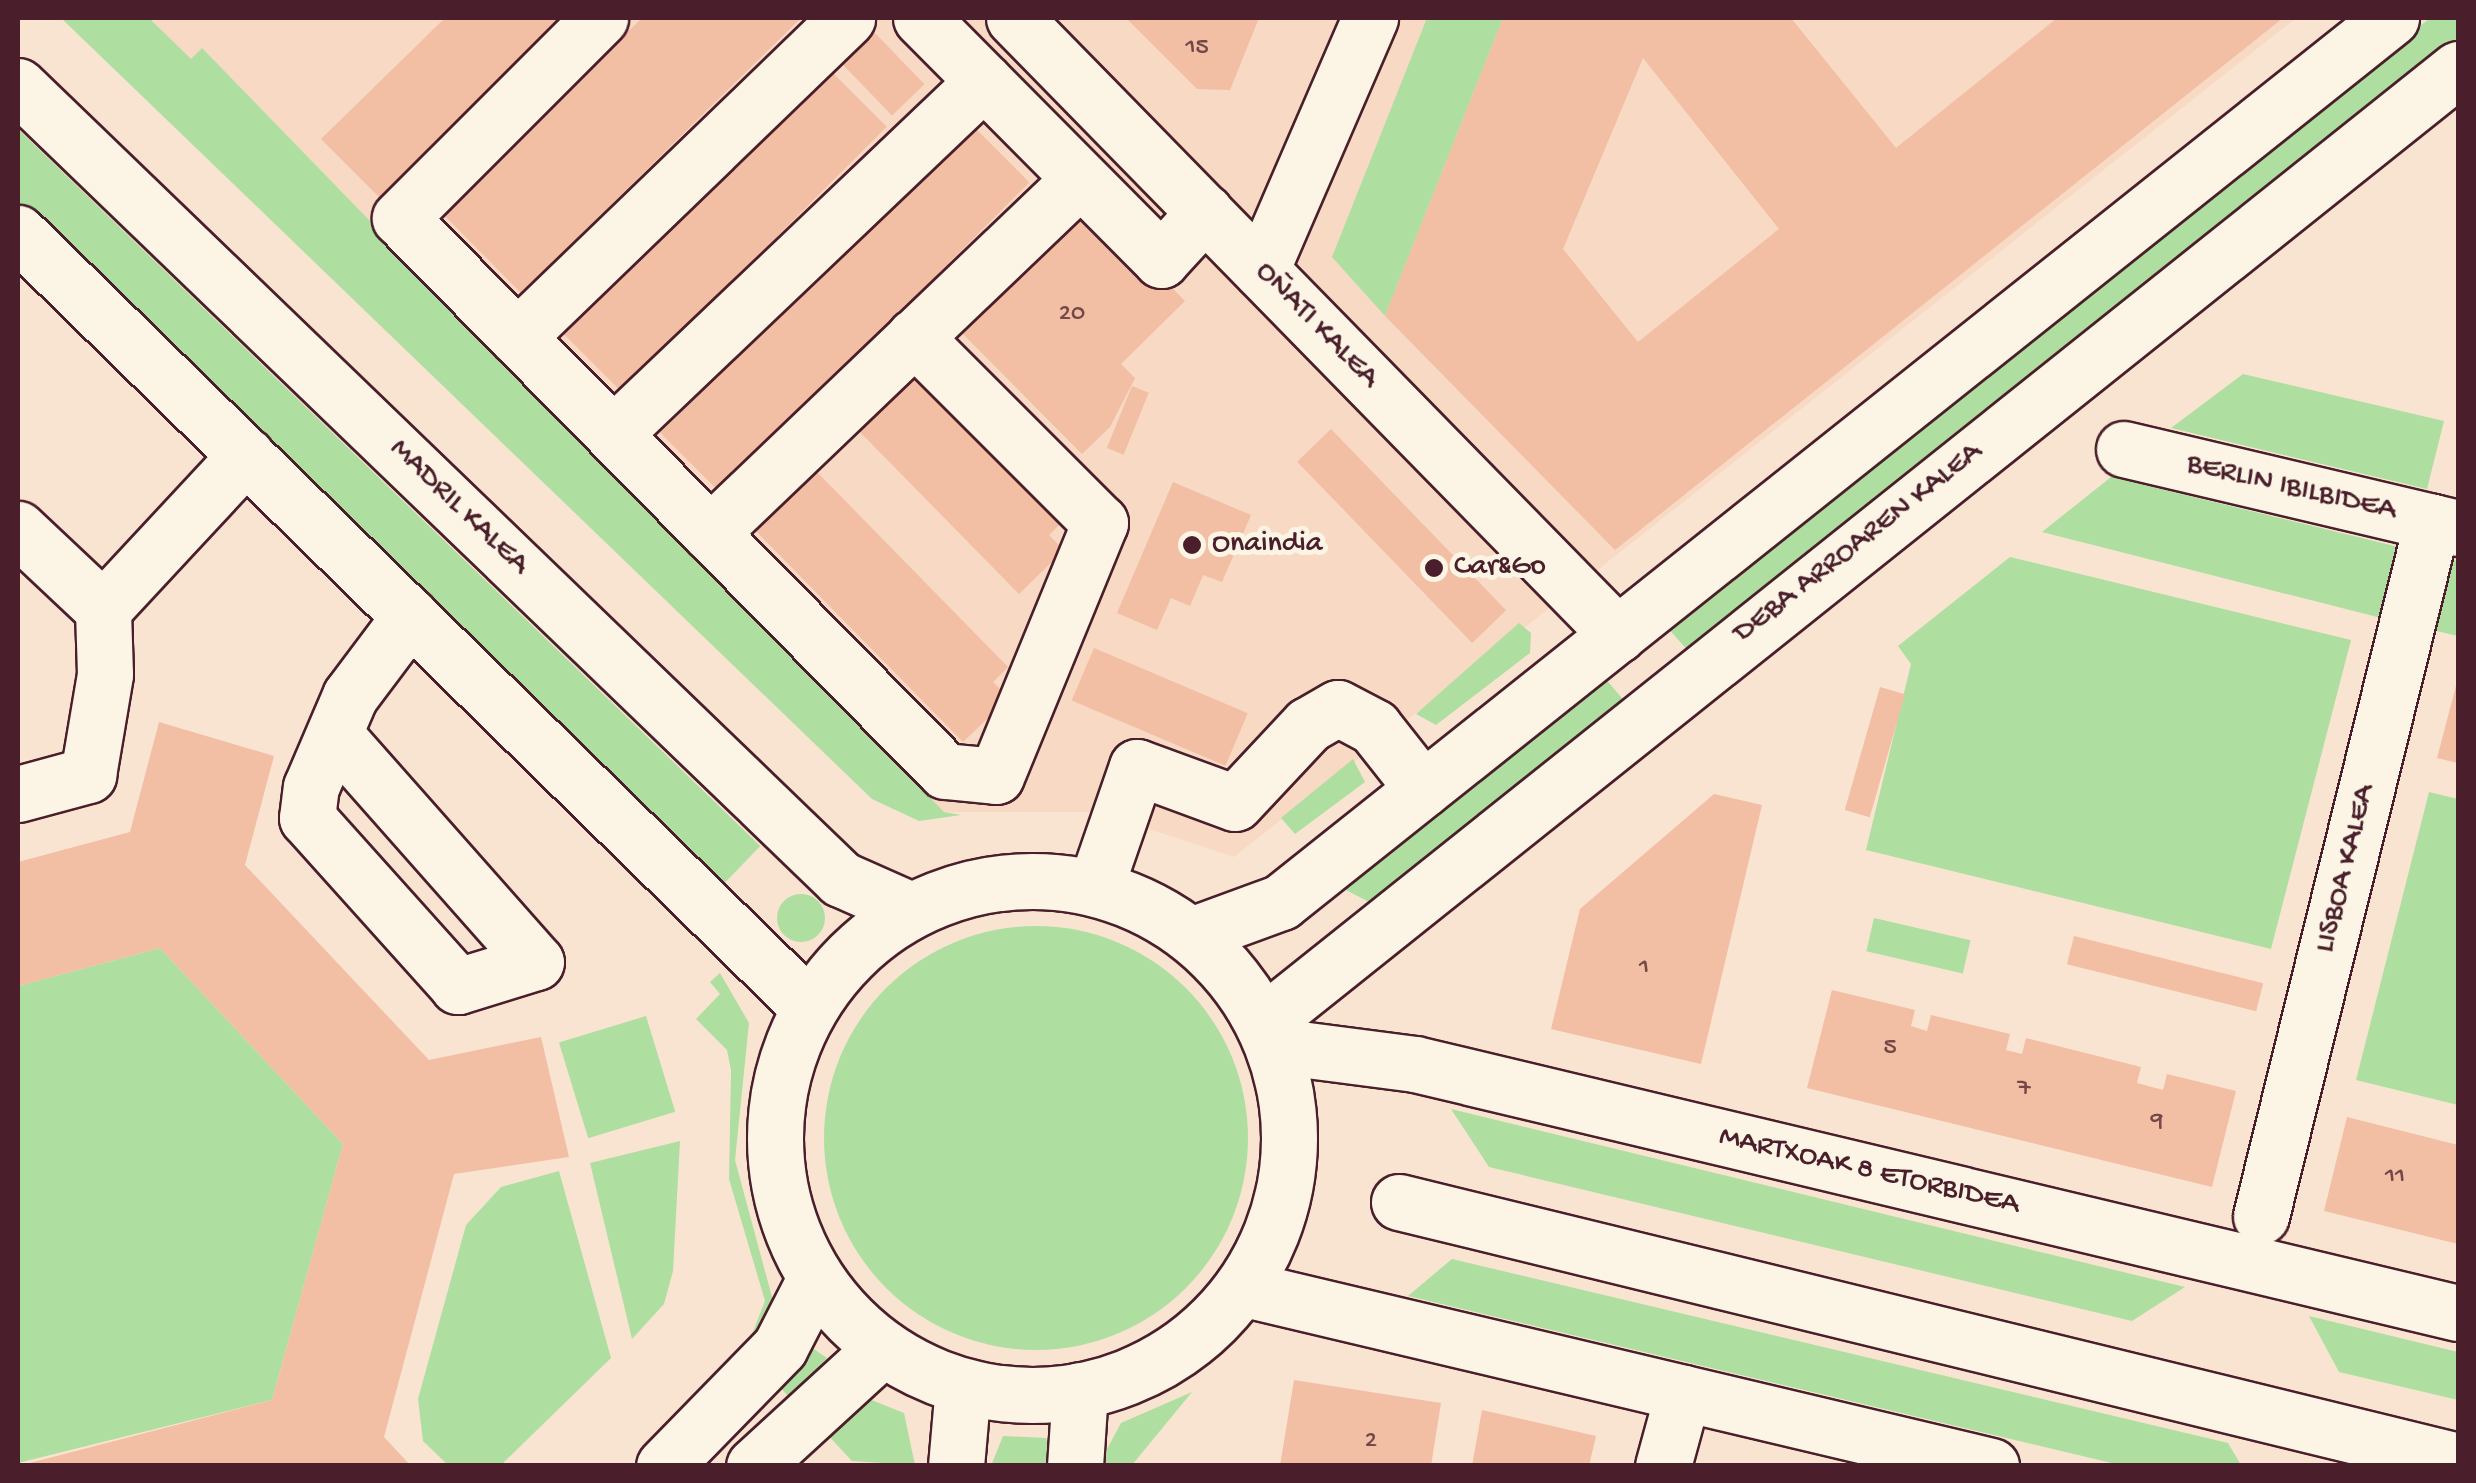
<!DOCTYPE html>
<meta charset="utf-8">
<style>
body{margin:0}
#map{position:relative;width:2476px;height:1483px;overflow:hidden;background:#f9e4d2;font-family:"Gochi Hand",sans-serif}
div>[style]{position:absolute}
.built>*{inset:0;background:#f7d9c4}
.green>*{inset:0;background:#aedfa0;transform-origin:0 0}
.round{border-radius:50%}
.building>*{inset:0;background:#f2bea4;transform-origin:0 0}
.roads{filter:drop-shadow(2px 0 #4a1f2b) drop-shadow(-2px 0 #4a1f2b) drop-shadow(0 2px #4a1f2b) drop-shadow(0 -2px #4a1f2b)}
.minor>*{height:55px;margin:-27.5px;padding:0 27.5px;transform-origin:27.5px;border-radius:27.5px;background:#fcf5e5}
.major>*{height:55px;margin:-27.5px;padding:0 27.5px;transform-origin:27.5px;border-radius:27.5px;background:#fcf5e5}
.major>.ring{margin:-27.5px;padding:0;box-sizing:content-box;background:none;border:55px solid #fcf5e5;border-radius:50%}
.dots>*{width:28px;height:28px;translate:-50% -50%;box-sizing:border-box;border:5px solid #fcf5e5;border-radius:50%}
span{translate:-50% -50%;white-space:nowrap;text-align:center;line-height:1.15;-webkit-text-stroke:10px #fcf5e5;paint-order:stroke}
.number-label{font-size:25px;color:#744749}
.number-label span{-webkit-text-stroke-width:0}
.street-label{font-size:30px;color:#4a1f2b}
.poi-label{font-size:30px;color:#4a1f2b}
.left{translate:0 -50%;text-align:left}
.frame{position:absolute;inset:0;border:20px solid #4a1f2b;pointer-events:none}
</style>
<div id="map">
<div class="built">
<div style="clip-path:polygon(149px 18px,2296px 18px,1234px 857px,1098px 812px,944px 812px,203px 49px,191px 60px)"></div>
</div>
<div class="green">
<div style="clip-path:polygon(61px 18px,149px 18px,191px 59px,202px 48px,944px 812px,961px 815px,919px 821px,872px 799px)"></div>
<div style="clip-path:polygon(1427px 18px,1503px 18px,1385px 316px,1332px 257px)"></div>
<div style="clip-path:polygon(2430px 18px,2458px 18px,2458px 42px,1690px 653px,1666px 626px)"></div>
<div style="left:18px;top:129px;width:1032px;height:60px;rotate:44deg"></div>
<div style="clip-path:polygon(2243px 374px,2444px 421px,2427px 489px,2171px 428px)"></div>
<div style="clip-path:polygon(2111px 477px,2411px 550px,2393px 621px,2042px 532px)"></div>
<div style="clip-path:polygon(2010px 557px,2351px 640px,2271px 949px,1866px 850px,1911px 664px,1898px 646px)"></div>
<div style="clip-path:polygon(2445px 558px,2458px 561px,2458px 636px,2428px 629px)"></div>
<div style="clip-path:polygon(1519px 623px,1531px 633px,1530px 653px,1436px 725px,1416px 714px)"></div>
<div style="clip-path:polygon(1604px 677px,1627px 704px,1371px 903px,1340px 887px)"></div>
<div style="clip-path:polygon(1353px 759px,1365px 782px,1295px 834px,1281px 818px)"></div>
<div style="clip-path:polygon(2429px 792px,2458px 799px,2458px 1105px,2356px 1080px)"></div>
<div class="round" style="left:777px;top:894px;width:48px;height:48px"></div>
<div style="left:1874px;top:918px;width:99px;height:34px;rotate:13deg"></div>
<div class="round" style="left:824px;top:926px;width:424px;height:424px"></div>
<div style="clip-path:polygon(160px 948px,343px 1144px,272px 1400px,18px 1463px,18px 986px)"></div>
<div style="clip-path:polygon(720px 973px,749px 1023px,735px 1160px,772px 1297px,773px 1322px,745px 1352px,765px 1301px,729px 1179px,731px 1070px,727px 1050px,696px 1019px,720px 994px,710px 982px)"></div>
<div style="left:646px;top:1016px;width:100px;height:91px;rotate:73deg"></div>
<div style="clip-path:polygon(1451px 1109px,2185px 1287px,2132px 1321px,1489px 1167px)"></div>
<div style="clip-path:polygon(680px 1141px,673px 1271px,664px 1304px,632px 1339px,590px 1163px)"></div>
<div style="clip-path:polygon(559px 1171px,611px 1358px,501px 1465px,448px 1465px,423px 1441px,418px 1399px,466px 1225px,501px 1187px)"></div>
<div style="clip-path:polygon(1452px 1259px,2228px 1443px,2241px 1465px,2120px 1465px,1408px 1296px)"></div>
<div style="clip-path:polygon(2309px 1316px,2458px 1352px,2458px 1400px,2339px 1372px)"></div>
<div style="clip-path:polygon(808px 1345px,827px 1358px,792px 1400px,772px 1379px)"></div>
<div style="clip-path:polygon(1192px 1392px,1132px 1465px,1098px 1466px,1121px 1423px)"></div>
<div style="clip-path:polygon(869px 1399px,904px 1413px,915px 1465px,852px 1461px,823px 1430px)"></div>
<div style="clip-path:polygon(1003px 1436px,1046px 1438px,1053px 1465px,991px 1466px)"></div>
</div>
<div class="building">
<div style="clip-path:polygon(445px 18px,564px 18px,380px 198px,321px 139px)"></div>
<div style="clip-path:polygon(642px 18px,801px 18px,521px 293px,443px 214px)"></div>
<div style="clip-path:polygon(1126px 18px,1259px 18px,1230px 90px,1197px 89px)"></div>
<div style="clip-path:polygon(evenodd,1503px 18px,1791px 18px,1896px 148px,2057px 18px,2283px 18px,1615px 550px,1385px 316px,1503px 18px,1643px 58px,1779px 229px,1638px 342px,1563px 249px,1643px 58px)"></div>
<div style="left:873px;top:31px;width:74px;height:45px;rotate:46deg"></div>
<div style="left:828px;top:68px;width:83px;height:375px;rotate:45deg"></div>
<div style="left:970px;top:123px;width:84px;height:438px;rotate:45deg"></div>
<div style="clip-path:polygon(1087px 202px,1185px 301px,1121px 364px,1135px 378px,1110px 427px,1082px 454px,958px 329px)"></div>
<div style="clip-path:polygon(915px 370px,1064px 520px,1049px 535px,1064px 550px,1019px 594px,856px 428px)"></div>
<div style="left:1132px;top:386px;width:18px;height:67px;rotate:22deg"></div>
<div style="left:1331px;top:429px;width:252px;height:47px;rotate:46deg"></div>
<div style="clip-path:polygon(815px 470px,1008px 667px,993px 682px,1009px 698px,963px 742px,754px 529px)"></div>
<div style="clip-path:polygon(1173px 482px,1251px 515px,1222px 582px,1203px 575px,1190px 606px,1171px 598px,1157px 630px,1117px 613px)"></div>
<div style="left:1094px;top:648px;width:167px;height:57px;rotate:23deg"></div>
<div style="clip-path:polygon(2458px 678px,2458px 763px,2437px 758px)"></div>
<div style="left:1880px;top:687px;width:26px;height:128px;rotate:16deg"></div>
<div style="clip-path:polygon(159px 722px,274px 756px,245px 865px,429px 1060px,541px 1037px,569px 1157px,454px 1174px,384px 1437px,411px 1466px,18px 1466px,272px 1400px,343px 1144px,160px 948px,18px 986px,18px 862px,130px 832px)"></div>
<div style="clip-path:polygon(1714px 794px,1762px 805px,1701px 1064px,1551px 1029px,1580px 909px)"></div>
<div style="left:2074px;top:936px;width:195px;height:29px;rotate:14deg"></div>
<div style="clip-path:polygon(1832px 990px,1915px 1010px,1911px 1026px,1927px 1031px,1931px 1015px,2010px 1034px,2006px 1050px,2022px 1054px,2026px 1038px,2141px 1067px,2137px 1083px,2163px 1090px,2167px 1074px,2236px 1091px,2212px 1187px,1807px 1088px)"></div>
<div style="clip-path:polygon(2347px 1117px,2458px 1145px,2458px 1244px,2324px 1211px)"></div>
<div style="clip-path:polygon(1294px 1380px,1441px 1403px,1431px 1466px,1280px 1466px)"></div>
<div style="clip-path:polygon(1482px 1410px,1596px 1436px,1589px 1466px,1472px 1466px)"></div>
</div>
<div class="roads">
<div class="minor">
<div style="left:600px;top:18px;width:283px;rotate:135deg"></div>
<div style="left:400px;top:218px;width:776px;rotate:45.42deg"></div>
<div style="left:945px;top:771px;width:51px;rotate:5.6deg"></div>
<div style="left:996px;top:776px;width:274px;rotate:-67.7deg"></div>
<div style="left:1100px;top:523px;width:263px;rotate:-135deg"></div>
<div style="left:921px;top:18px;width:341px;rotate:45.2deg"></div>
<div style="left:1161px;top:260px;width:65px;rotate:-47.5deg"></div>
<div style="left:1014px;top:18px;width:863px;rotate:45.61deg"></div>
<div style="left:1261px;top:270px;width:275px;rotate:-66.6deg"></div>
<div style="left:517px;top:337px;width:459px;rotate:-44deg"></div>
<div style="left:613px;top:434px;width:512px;rotate:-43.58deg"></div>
<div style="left:2124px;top:449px;width:343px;rotate:13.3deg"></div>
<div style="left:18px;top:529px;width:117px;rotate:43.3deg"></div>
<div style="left:710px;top:533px;width:512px;rotate:-43.73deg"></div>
<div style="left:335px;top:735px;width:303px;rotate:48.5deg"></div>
<div style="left:536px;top:962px;width:82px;rotate:162.9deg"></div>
<div style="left:458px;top:986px;width:226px;rotate:-131.9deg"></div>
<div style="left:307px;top:818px;width:31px;rotate:-83deg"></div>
<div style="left:311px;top:787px;width:99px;rotate:-66.8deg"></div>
<div style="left:350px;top:696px;width:100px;rotate:-53.1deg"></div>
<div style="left:18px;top:794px;width:73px;rotate:-15.2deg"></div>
<div style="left:88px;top:775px;width:102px;rotate:-80.4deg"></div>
<div style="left:105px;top:674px;width:65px;rotate:-91.8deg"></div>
<div style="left:103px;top:609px;width:210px;rotate:-47.1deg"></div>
<div style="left:1095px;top:888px;width:128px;rotate:-70.9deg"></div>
<div style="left:1137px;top:767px;width:104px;rotate:20.2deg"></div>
<div style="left:1235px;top:803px;width:107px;rotate:-46.9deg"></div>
<div style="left:1308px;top:725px;width:34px;rotate:-30deg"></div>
<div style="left:1338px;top:708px;width:41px;rotate:27.8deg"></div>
<div style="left:1374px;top:727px;width:79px;rotate:51.7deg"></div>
<div style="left:1277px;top:1046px;width:139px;rotate:7.4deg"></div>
<div style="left:1415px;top:1064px;width:1072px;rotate:13.43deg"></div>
<div style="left:1399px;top:1202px;width:1090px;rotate:13.74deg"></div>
<div style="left:2261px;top:1216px;width:715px;rotate:-76.16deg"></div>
<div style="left:1241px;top:1288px;width:771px;rotate:13.35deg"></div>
<div style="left:664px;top:1466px;width:166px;rotate:-45.7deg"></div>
<div style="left:780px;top:1347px;width:76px;rotate:-62.8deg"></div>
<div style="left:754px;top:1466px;width:175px;rotate:-42.5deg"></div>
<div style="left:1663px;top:1466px;width:76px;rotate:-74.7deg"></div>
</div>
<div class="major">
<div style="left:18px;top:86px;width:1143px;rotate:43.94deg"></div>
<div style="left:841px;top:879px;width:77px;rotate:23.9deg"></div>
<div style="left:18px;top:233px;width:1107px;rotate:44.38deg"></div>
<div class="ring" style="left:775px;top:881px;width:459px;height:459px"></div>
<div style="left:1191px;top:935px;width:96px;rotate:-20.1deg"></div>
<div style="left:1281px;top:902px;width:1419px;rotate:-38.53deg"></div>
<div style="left:1263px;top:1023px;width:1529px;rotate:-38.6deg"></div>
<div style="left:956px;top:1466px;width:80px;rotate:-85deg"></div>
<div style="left:1075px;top:1466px;width:76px;rotate:-86.2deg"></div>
</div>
</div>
<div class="dots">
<div style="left:1192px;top:545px;background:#4a1f2b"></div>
<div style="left:1434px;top:568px;background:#4a1f2b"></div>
</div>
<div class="number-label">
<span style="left:1197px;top:49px">15</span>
<span style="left:1072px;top:315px">20</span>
<span style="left:1644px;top:969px">1</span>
<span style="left:1890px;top:1049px">5</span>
<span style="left:2024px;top:1090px">7</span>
<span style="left:2157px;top:1122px">9</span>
<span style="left:2395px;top:1178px">11</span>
<span style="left:1371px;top:1442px">2</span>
</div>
<div class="street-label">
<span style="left:1316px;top:326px;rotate:46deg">OÑATI KALEA</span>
<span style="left:2291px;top:489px;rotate:13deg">BERLIN IBILBIDEA</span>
<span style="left:458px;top:508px;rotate:44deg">MADRIL KALEA</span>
<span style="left:1859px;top:544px;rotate:-38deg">DEBA ARROAREN KALEA</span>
<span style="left:2347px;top:869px;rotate:-76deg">LISBOA KALEA</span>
<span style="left:1869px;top:1172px;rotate:13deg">MARTXOAK 8 ETORBIDEA</span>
</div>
<div class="poi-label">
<span class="left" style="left:1212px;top:545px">Onaindia</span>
<span class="left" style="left:1454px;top:568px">Car&amp;Go</span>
</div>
<div class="frame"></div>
</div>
